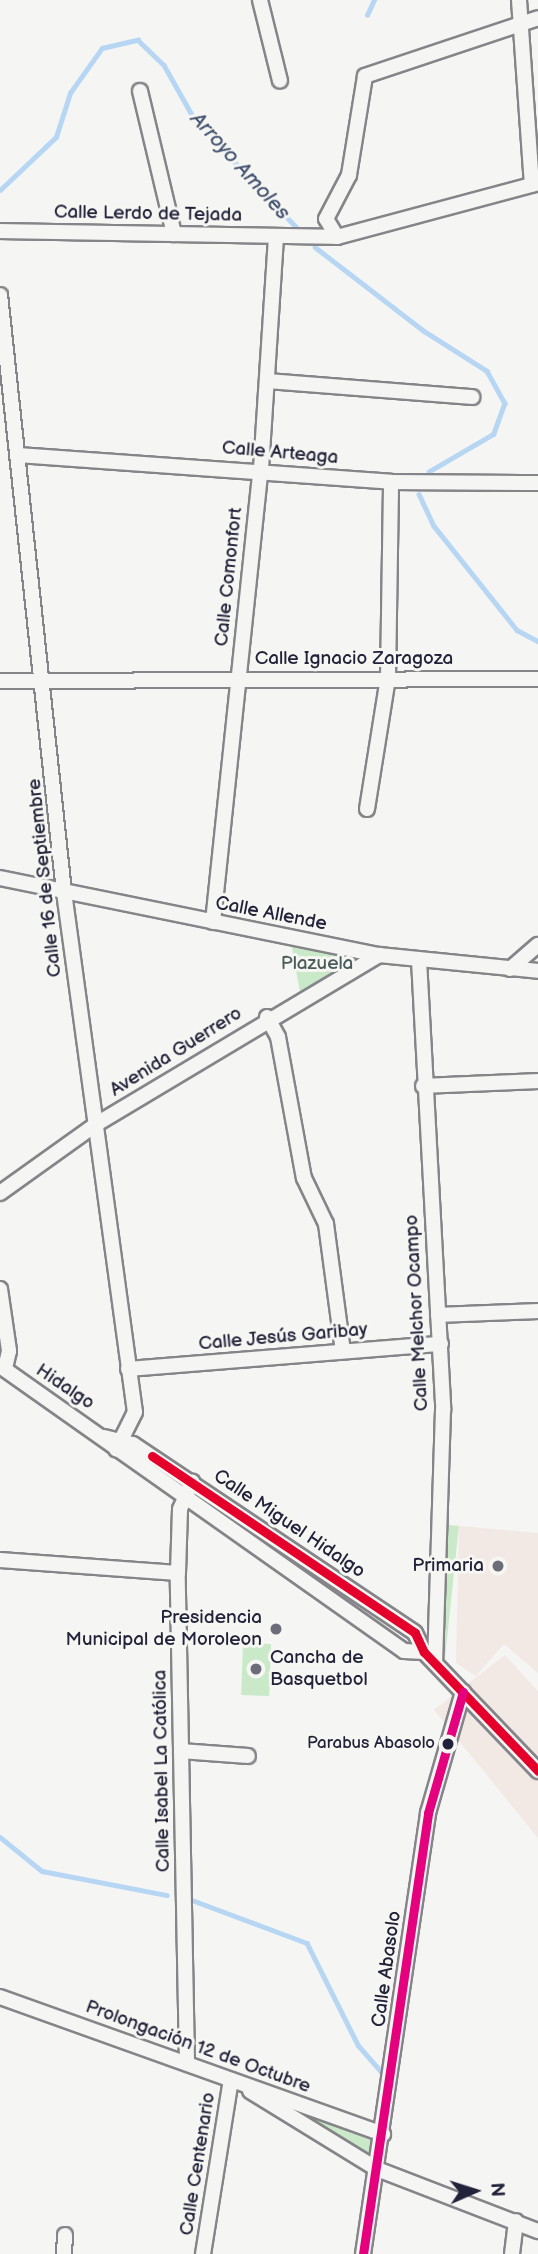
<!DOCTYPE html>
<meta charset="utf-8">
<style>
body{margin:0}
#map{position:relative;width:538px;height:2254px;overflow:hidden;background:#f5f5f3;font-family:"Balsamiq Sans",sans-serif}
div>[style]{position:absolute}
.built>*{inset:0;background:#f2e8e4}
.green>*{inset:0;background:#c9e9c9;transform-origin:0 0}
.stream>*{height:4.5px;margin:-2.25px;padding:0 2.25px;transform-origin:2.25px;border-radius:2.25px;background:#b6d6f4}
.roads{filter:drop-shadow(2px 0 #858589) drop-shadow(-2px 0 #858589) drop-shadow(0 2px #858589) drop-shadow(0 -2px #858589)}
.minor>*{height:14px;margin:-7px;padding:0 7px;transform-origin:7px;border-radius:7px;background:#f5f5f3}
.bus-1>*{height:9px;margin:-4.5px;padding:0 4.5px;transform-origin:4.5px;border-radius:4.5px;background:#e4002b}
.bus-2>*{height:9px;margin:-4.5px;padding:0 4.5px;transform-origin:4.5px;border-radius:4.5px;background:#e5007d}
.dots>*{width:19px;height:19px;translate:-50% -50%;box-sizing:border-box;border:4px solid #f6f6f2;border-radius:50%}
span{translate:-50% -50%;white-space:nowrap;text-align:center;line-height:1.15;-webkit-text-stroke:6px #f6f6f2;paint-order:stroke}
.bus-label{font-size:17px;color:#22223b}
.right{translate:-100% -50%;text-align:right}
.street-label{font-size:19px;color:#22223b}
.park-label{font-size:19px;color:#495b5b}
.poi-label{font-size:19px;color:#22223b}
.left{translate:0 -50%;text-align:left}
.water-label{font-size:21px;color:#465473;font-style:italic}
.north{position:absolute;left:440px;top:2156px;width:70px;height:70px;-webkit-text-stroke:5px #f6f6f2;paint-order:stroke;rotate:87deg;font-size:19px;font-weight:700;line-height:28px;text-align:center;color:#22223b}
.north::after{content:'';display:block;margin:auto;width:24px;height:32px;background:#22223b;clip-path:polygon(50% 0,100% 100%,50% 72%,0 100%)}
</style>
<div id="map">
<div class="built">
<div style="clip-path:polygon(459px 1526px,538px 1533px,538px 1673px,504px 1644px,476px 1676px,456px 1663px)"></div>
<div style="clip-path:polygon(505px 1655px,538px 1691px,538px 1838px,434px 1710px)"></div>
</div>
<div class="green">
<div style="clip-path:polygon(290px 937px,379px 955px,301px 998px)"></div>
<div style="left:439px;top:1524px;width:20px;height:139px;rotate:6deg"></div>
<div style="left:243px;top:1643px;width:28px;height:52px;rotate:2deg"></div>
<div style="clip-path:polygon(244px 2086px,383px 2134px,377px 2169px)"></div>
</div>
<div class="stream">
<div style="left:367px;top:15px;width:17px;rotate:-65deg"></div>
<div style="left:0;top:190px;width:77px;rotate:-43.4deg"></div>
<div style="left:56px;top:137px;width:46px;rotate:-72.3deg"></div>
<div style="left:70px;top:93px;width:55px;rotate:-54.6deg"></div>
<div style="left:102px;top:48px;width:37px;rotate:-13deg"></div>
<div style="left:138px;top:40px;width:36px;rotate:44deg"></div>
<div style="left:164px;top:65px;width:63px;rotate:60.6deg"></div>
<div style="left:195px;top:120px;width:150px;rotate:46.6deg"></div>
<div style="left:315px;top:247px;width:138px;rotate:37.6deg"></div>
<div style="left:424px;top:331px;width:75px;rotate:32.4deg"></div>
<div style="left:487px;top:371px;width:37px;rotate:61deg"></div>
<div style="left:505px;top:403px;width:33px;rotate:110deg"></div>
<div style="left:494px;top:434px;width:75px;rotate:149.7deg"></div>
<div style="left:419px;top:494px;width:35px;rotate:65deg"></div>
<div style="left:434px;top:526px;width:133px;rotate:51.4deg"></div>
<div style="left:517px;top:630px;width:24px;rotate:28deg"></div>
<div style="left:0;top:1837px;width:54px;rotate:39deg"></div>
<div style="left:42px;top:1871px;width:127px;rotate:10.9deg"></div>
<div style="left:192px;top:1900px;width:123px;rotate:20.5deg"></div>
<div style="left:307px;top:1943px;width:114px;rotate:63.4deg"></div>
<div style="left:358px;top:2045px;width:38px;rotate:49deg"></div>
</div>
<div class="roads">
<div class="minor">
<div style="left:260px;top:0;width:83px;rotate:76.1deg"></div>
<div style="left:519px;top:0;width:185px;rotate:86deg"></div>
<div style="left:140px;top:91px;width:147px;rotate:76.6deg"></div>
<div style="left:0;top:231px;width:337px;rotate:1deg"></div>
<div style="left:337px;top:237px;width:208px;rotate:-15deg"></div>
<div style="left:337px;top:237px;width:21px;rotate:-121deg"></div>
<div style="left:326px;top:219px;width:50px;rotate:-62.4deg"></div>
<div style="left:349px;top:175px;width:100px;rotate:-80.8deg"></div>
<div style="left:365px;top:76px;width:182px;rotate:-18.5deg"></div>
<div style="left:0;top:295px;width:600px;rotate:83.88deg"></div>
<div style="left:64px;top:892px;width:525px;rotate:82.23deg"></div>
<div style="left:135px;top:1412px;width:42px;rotate:116.6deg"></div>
<div style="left:268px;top:381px;width:205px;rotate:4.5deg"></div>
<div style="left:18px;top:455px;width:374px;rotate:4.1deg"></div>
<div style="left:391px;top:482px;width:147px;rotate:0.4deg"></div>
<div style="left:0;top:681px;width:538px;rotate:-0.21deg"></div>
<div style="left:367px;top:809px;width:133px;rotate:-80.9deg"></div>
<div style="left:388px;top:678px;width:196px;rotate:-89.1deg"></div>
<div style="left:0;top:878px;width:387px;rotate:11.5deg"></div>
<div style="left:379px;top:955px;width:160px;rotate:5.7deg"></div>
<div style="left:213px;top:922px;width:456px;rotate:-84deg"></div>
<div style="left:261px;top:469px;width:233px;rotate:-86.3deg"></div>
<div style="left:419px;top:960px;width:451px;rotate:86.9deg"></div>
<div style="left:443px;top:1410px;width:253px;rotate:91.8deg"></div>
<div style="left:510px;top:969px;width:37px;rotate:-41deg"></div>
<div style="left:267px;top:1017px;width:23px;rotate:61deg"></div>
<div style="left:278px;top:1037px;width:143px;rotate:79.6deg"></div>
<div style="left:304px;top:1178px;width:51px;rotate:64.4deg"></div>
<div style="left:326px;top:1224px;width:128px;rotate:82.4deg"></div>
<div style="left:423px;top:1086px;width:115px;rotate:-2.5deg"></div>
<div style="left:0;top:1193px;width:117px;rotate:-35.6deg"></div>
<div style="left:95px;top:1125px;width:331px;rotate:-30.9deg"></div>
<div style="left:0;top:1289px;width:63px;rotate:81.7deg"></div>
<div style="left:9px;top:1351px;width:18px;rotate:103deg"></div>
<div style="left:438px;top:1315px;width:100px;rotate:-2.3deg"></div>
<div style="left:0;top:1366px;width:494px;rotate:35.2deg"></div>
<div style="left:404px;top:1651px;width:20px;rotate:3deg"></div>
<div style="left:128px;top:1369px;width:314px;rotate:-4.6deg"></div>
<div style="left:104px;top:1437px;width:30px;rotate:14deg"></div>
<div style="left:133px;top:1444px;width:339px;rotate:33.8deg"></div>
<div style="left:415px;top:1633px;width:21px;rotate:65deg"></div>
<div style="left:424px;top:1652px;width:165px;rotate:46.2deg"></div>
<div style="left:0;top:1560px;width:178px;rotate:4.2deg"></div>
<div style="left:181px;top:1751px;width:67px;rotate:4.3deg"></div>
<div style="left:0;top:1997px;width:407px;rotate:19.7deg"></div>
<div style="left:187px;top:2062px;width:489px;rotate:-91.1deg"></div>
<div style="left:178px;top:1573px;width:64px;rotate:-88.2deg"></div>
<div style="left:180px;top:1509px;width:30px;rotate:-66deg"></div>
<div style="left:250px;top:2091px;width:149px;rotate:31.6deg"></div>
<div style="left:377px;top:2169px;width:173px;rotate:21.1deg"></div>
<div style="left:64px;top:2254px;width:19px;rotate:-87deg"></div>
<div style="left:203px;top:2254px;width:176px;rotate:-80.9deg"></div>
<div style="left:363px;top:2254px;width:446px;rotate:-81.6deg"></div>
<div style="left:428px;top:1813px;width:126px;rotate:-73.9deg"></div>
<div style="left:512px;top:2254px;width:33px;rotate:-83deg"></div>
</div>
</div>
<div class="bus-1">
<div style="left:152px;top:1456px;width:317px;rotate:33.9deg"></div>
<div style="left:415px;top:1633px;width:21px;rotate:65deg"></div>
<div style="left:424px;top:1652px;width:165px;rotate:46.2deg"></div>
</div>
<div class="bus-2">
<div style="left:363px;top:2254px;width:446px;rotate:-81.6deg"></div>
<div style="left:428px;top:1813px;width:126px;rotate:-73.9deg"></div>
</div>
<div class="dots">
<div style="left:498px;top:1566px;background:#6c6c7b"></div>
<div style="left:276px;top:1629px;background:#6c6c7b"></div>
<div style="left:256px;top:1669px;background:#6c6c7b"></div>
<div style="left:448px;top:1744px;background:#22223b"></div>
</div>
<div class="bus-label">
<span class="right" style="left:435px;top:1744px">Parabus Abasolo</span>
</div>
<div class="street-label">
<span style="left:148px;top:214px;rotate:1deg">Calle Lerdo de Tejada</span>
<span style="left:280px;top:453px;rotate:5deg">Calle Arteaga</span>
<span style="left:229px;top:577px;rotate:-84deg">Calle Comonfort</span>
<span style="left:354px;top:659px">Calle Ignacio Zaragoza</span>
<span style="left:45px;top:878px;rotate:-96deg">Calle 16 de Septiembre</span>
<span style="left:271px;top:914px;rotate:11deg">Calle Allende</span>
<span style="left:176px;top:1052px;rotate:-32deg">Avenida Guerrero</span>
<span style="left:417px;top:1313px;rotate:-93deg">Calle Melchor Ocampo</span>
<span style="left:283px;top:1337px;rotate:-5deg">Calle Jesús Garibay</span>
<span style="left:65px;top:1387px;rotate:34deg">Hidalgo</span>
<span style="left:289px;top:1524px;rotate:34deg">Calle Miguel Hidalgo</span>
<span style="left:162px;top:1771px;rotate:-91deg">Calle Isabel La Católica</span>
<span style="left:387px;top:1969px;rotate:-82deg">Calle Abasolo</span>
<span style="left:198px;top:2047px;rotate:20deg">Prolongación 12 de Octubre</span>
<span style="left:198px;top:2164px;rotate:-81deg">Calle Centenario</span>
</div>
<div class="park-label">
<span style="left:317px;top:964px">Plazuela</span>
</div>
<div class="poi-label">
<span class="right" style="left:484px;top:1566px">Primaria</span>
<span class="right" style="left:262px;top:1629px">Presidencia<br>Municipal de Moroleon</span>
<span class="left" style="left:270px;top:1669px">Cancha de<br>Basquetbol</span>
</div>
<div class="water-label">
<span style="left:240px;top:166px;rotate:48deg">Arroyo Amoles</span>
</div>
<div class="north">N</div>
</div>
